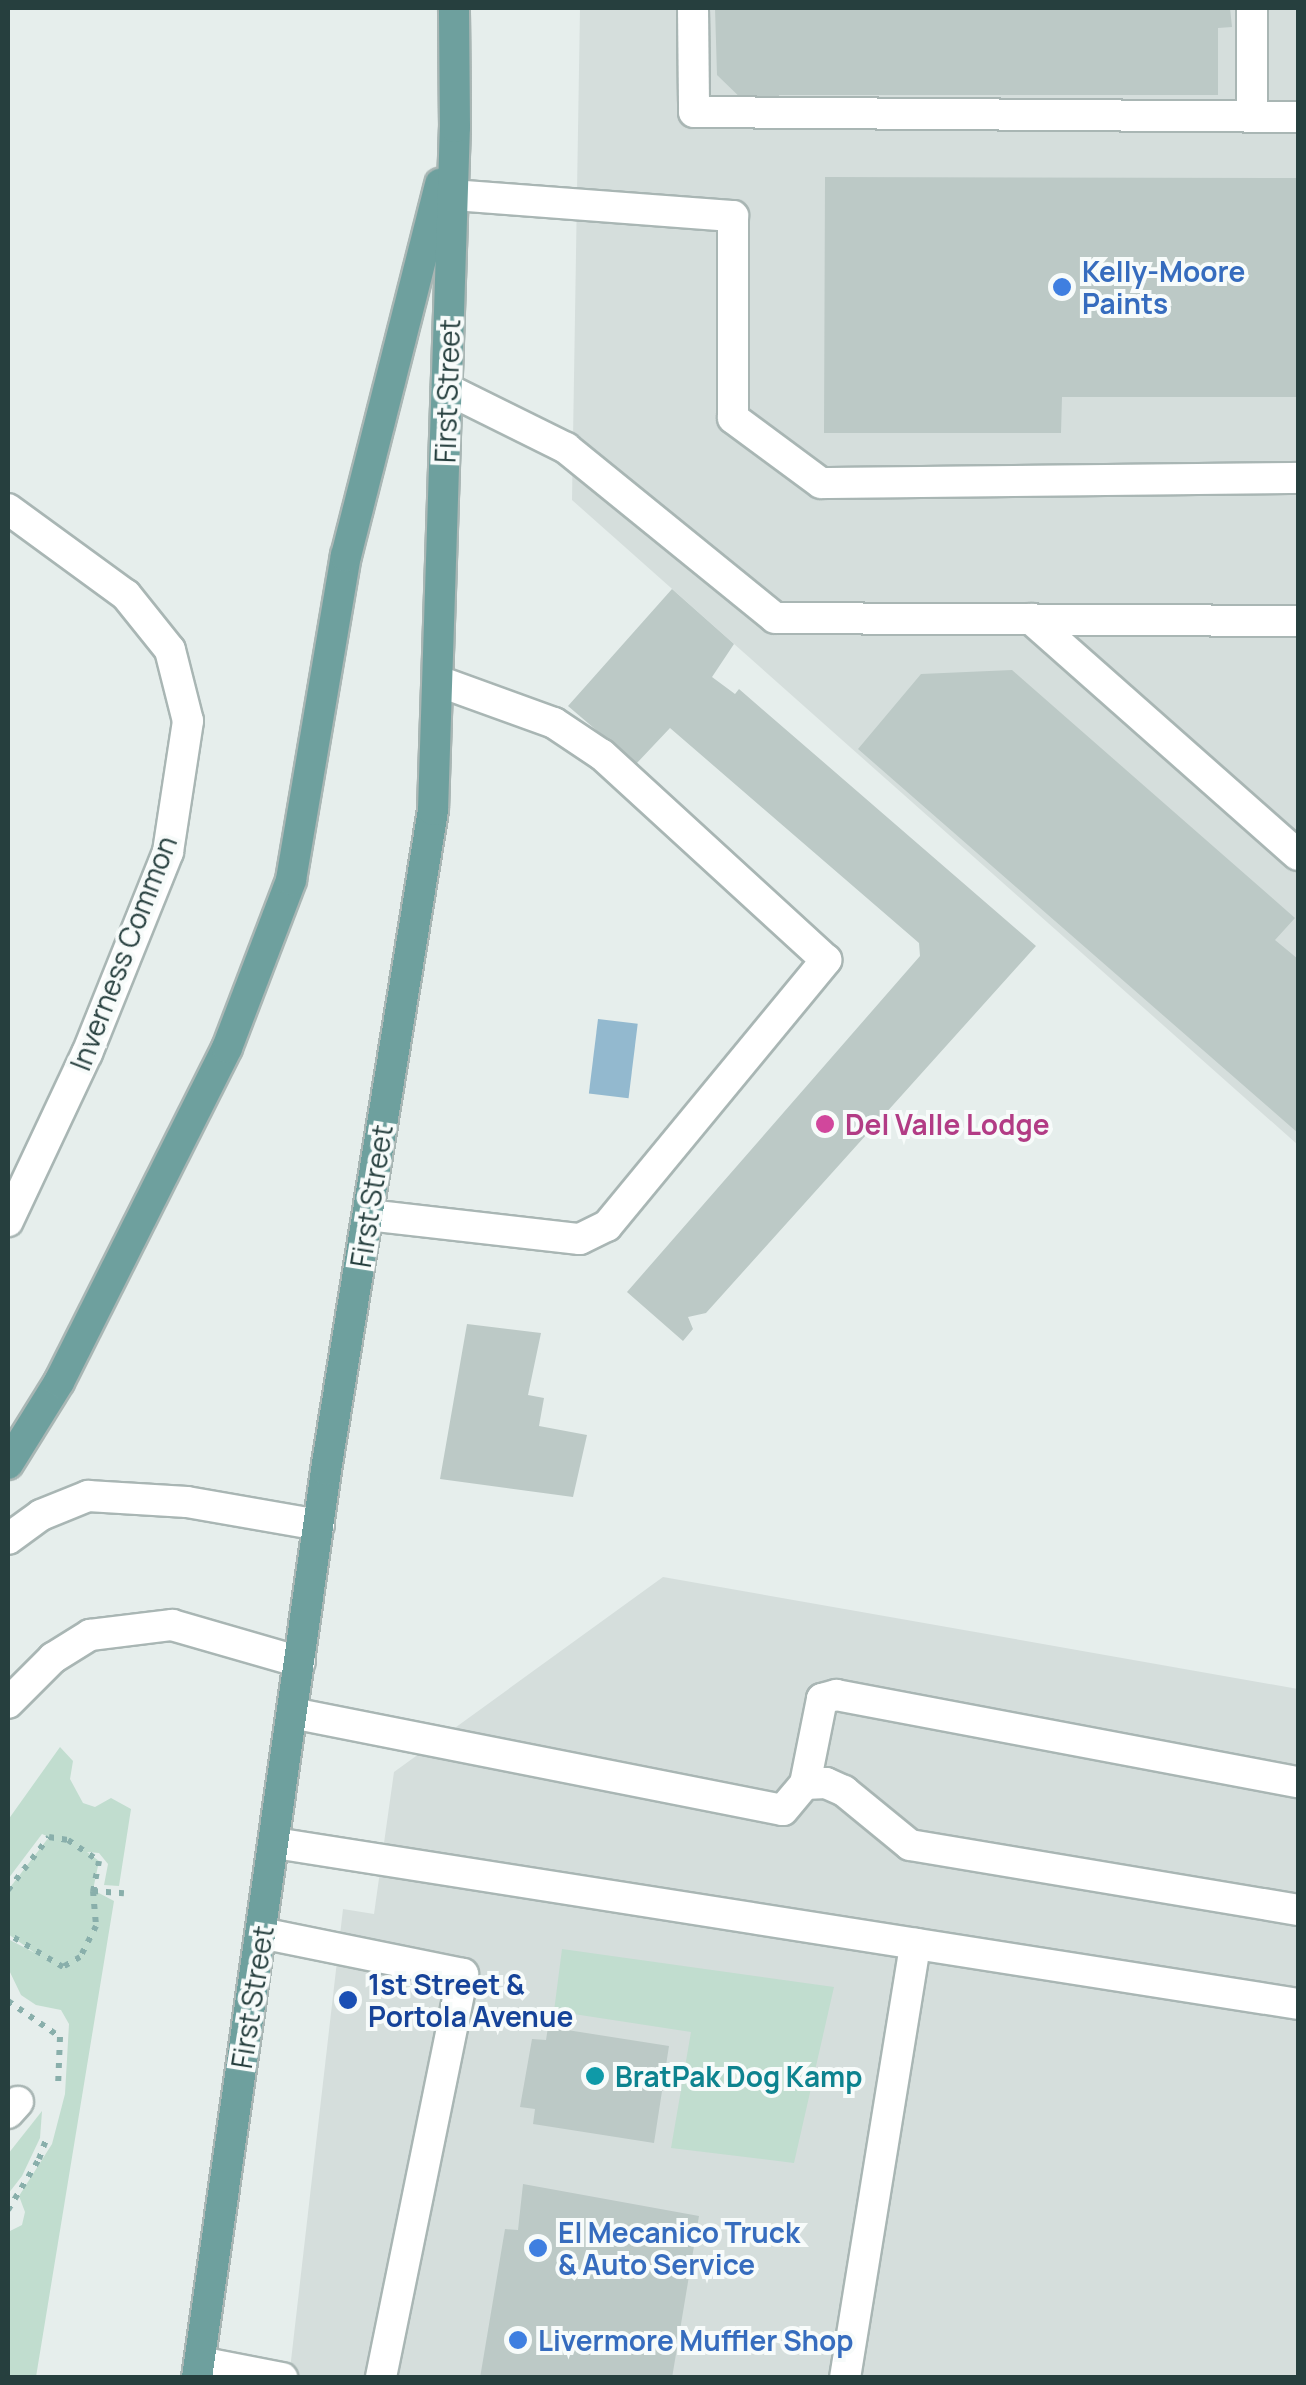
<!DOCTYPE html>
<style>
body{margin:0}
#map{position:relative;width:1306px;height:2385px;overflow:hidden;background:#e6eeec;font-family:Manrope,sans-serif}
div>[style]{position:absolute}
.built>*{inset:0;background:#d5dedc}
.green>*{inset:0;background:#c1ddcf}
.water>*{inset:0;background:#93b9cf;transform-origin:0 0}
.building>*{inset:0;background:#bcc9c6}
.path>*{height:6px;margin-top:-3px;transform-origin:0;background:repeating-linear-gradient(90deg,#89afab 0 5px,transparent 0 13px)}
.roads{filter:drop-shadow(2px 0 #a9b6b4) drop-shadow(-2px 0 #a9b6b4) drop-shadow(0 2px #a9b6b4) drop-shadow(0 -2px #a9b6b4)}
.service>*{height:30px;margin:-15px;padding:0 15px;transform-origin:15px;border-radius:15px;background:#fff}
.minor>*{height:30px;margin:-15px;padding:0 15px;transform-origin:15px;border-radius:15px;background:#fff}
.secondary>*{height:30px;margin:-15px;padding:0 15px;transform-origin:15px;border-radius:15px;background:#fff}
.primary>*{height:30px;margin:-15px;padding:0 15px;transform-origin:15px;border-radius:15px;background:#6ea09e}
.dots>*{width:28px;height:28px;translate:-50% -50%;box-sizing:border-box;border:5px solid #f7fbfa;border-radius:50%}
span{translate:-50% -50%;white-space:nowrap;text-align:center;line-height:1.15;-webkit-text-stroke:8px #f7fbfa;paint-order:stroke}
.shop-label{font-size:28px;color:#366cbe;font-weight:700}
.left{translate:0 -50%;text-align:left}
.street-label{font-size:28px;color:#263f3e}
.hotel-label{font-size:28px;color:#b23c85;font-weight:700}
.transit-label{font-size:28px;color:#164399;font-weight:700}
.culture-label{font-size:28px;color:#0d838f;font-weight:700}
.frame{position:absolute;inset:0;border:10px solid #263f3e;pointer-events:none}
</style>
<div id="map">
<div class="built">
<div style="clip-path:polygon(580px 8px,1298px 8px,1298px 1145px,572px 500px)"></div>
<div style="clip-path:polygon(663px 1577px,1298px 1689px,1298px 2377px,289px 2378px,343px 1909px,374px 1914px,394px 1772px)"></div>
</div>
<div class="green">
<div style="clip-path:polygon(60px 1747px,73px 1761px,70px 1779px,83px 1803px,95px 1807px,111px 1798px,131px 1809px,119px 1886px,104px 1885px,108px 1864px,99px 1853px,87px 1852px,99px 1861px,93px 1890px,114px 1901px,36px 2377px,8px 2377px,8px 2232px,22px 2225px,25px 2212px,19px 2196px,52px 2144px,65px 2094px,69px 2024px,61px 2010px,36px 2005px,21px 1995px,8px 1968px,8px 1939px,35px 1953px,8px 1934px,8px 1890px,49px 1837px,42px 1834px,8px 1879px,8px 1820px)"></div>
<div style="clip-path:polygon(562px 1949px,834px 1987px,794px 2163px,671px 2148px,691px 2032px,554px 2011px)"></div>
<div style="clip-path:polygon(42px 2111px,40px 2138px,22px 2176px,8px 2194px,8px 2154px)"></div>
</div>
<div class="water">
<div style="left:598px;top:1019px;width:40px;height:75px;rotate:7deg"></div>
</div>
<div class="building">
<div style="clip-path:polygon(715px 8px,1230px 8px,1232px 27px,1218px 28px,1218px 95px,779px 95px,779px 104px,749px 106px,717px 75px)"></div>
<div style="clip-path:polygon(825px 177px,1298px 178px,1298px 397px,1062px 397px,1061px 433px,824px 433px)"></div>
<div style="clip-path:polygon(672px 589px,734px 644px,712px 677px,735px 694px,739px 689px,1036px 946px,706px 1313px,688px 1317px,693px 1329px,683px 1341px,627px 1292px,920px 956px,919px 943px,670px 728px,636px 764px,568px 706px)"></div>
<div style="clip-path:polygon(1012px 670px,1295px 918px,1275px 940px,1298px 959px,1298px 1133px,858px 749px,921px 674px)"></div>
<div style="clip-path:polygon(467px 1324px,541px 1333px,528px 1395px,544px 1398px,539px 1426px,587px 1435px,573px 1497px,440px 1479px)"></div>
<div style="clip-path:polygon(548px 2027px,669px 2046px,654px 2143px,533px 2124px,535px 2109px,520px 2107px,532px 2039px,546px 2040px)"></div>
<div style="clip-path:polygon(523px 2184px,699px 2216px,672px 2378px,480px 2378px,505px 2229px,518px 2230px)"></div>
</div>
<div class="path">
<div style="left:8px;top:1890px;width:67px;rotate:-52.3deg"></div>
<div style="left:49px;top:1837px;width:19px;rotate:9deg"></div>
<div style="left:68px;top:1840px;width:37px;rotate:34deg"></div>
<div style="left:99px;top:1861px;width:31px;rotate:101deg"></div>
<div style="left:93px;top:1891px;width:35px;rotate:85deg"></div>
<div style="left:96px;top:1926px;width:35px;rotate:117deg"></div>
<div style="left:80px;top:1957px;width:20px;rotate:150deg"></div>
<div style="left:63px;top:1967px;width:64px;rotate:-149deg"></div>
<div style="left:93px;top:1891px;width:31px;rotate:4deg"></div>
<div style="left:8px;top:2001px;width:63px;rotate:34.7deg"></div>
<div style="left:60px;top:2037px;width:49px;rotate:92.3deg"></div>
<div style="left:8px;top:2210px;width:60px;rotate:-58.7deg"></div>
<div style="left:39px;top:2159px;width:23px;rotate:-70deg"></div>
</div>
<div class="roads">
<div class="service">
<div style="left:693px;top:8px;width:104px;rotate:89.4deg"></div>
<div style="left:694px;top:112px;width:604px;rotate:0.47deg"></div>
<div style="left:1252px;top:117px;width:109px;rotate:-90deg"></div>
<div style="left:453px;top:195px;width:281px;rotate:4.3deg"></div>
<div style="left:733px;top:216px;width:202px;rotate:90deg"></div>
<div style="left:733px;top:418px;width:109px;rotate:36.5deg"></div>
<div style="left:821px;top:483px;width:477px;rotate:-0.6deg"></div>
<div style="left:447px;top:389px;width:133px;rotate:26.4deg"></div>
<div style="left:566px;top:448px;width:269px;rotate:39.1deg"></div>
<div style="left:775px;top:618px;width:523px;rotate:0.33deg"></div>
<div style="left:1031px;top:619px;width:356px;rotate:41.5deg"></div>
<div style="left:368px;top:1215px;width:213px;rotate:6.5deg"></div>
<div style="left:580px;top:1239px;width:30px;rotate:-26deg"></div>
<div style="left:607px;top:1226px;width:345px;rotate:-50.5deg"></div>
<div style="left:826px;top:960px;width:304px;rotate:-137.5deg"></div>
<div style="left:602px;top:755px;width:58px;rotate:-146.3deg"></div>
<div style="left:554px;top:723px;width:123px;rotate:-160.1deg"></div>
<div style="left:292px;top:1713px;width:500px;rotate:11.18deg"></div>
<div style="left:783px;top:1810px;width:34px;rotate:-50deg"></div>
<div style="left:805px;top:1784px;width:87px;rotate:-78.7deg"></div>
<div style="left:822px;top:1699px;width:15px;rotate:-16deg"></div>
<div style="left:836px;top:1695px;width:470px;rotate:10.7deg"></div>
<div style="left:805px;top:1784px;width:21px;rotate:-3deg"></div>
<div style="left:826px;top:1783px;width:20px;rotate:24deg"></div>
<div style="left:844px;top:1791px;width:85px;rotate:39.3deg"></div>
<div style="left:910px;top:1845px;width:393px;rotate:9.5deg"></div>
<div style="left:275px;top:1843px;width:1036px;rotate:8.94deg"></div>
<div style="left:261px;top:1933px;width:206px;rotate:11.5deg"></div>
<div style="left:463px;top:1974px;width:412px;rotate:101.5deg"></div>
<div style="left:200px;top:2362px;width:84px;rotate:11deg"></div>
<div style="left:845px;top:2378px;width:440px;rotate:-80.8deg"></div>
</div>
<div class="minor">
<div style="left:8px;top:509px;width:146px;rotate:36.1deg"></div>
<div style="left:126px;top:595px;width:70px;rotate:51.3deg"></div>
<div style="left:170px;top:650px;width:73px;rotate:75.8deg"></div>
<div style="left:188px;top:721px;width:133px;rotate:98.7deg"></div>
<div style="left:168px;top:852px;width:217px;rotate:111.9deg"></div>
<div style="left:87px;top:1053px;width:186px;rotate:115.2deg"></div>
<div style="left:8px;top:2113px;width:15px;rotate:-48deg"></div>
</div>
<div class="secondary">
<div style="left:8px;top:1539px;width:41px;rotate:-36deg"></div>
<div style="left:41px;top:1515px;width:51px;rotate:-22deg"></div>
<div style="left:88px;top:1496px;width:99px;rotate:3.5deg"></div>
<div style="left:187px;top:1502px;width:134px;rotate:9.9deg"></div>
<div style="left:8px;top:1703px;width:64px;rotate:-45deg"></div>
<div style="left:53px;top:1658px;width:44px;rotate:-31.9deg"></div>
<div style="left:90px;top:1635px;width:83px;rotate:-7deg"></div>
<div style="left:172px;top:1625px;width:133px;rotate:16.1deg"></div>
</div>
<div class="primary">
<div style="left:8px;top:1464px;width:97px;rotate:-58.1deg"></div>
<div style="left:59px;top:1382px;width:374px;rotate:-63.3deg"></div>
<div style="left:227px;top:1048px;width:180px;rotate:-69.1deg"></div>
<div style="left:291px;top:880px;width:329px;rotate:-80.4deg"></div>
<div style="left:346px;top:556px;width:384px;rotate:-75.8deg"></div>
<div style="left:197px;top:2378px;width:917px;rotate:-81.91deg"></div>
<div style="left:326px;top:1470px;width:669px;rotate:-80.79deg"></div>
<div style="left:433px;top:810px;width:683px;rotate:-88.16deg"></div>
<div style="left:455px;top:127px;width:119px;rotate:-90.5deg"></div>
</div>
</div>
<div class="dots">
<div style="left:1062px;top:287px;background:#3f7fe0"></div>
<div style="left:825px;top:1124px;background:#d1479c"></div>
<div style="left:348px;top:2000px;background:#1a4fb4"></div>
<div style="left:595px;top:2076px;background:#0f9aa8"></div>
<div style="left:538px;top:2248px;background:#3f7fe0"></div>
<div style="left:518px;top:2340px;background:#3f7fe0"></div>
</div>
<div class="shop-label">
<span class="left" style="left:1082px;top:287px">Kelly-Moore<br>Paints</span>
<span class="left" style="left:558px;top:2248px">El Mecanico Truck<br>&amp; Auto Service</span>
<span class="left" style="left:538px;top:2340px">Livermore Muffler Shop</span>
</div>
<div class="street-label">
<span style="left:447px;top:391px;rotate:-88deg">First Street</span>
<span style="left:123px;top:953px;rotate:-69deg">Inverness Common</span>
<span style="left:371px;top:1196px;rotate:-81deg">First Street</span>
<span style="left:252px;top:1997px;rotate:-81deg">First Street</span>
</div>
<div class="hotel-label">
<span class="left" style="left:845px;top:1124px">Del Valle Lodge</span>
</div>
<div class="transit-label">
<span class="left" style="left:368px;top:2000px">1st Street &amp;<br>Portola Avenue</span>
</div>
<div class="culture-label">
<span class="left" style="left:615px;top:2076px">BratPak Dog Kamp</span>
</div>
<div class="frame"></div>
</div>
